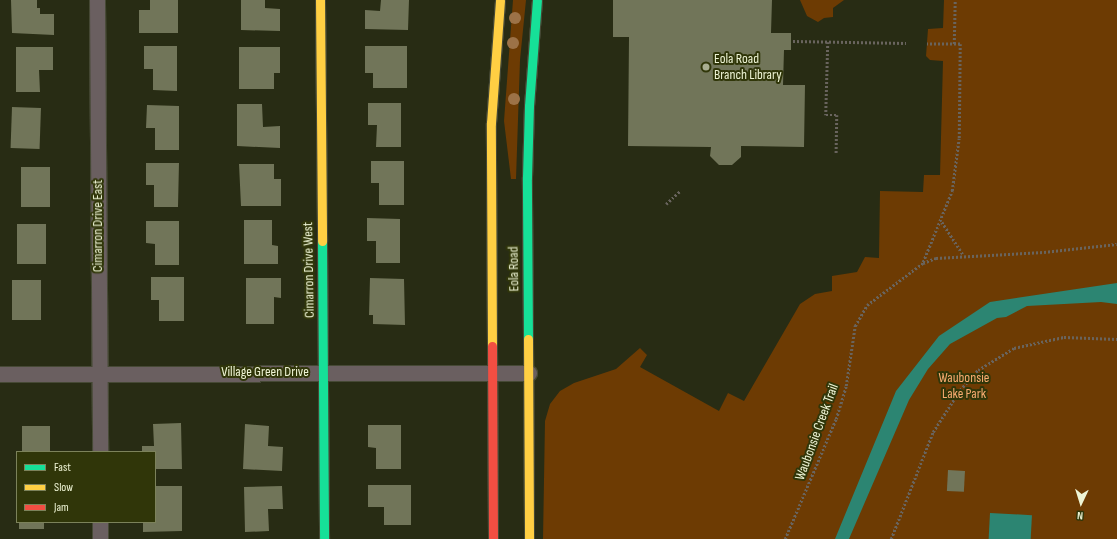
<!DOCTYPE html>
<style>
body{margin:0}
#map{position:relative;width:1117px;height:539px;overflow:hidden;background:#282c14;font-family:"Sofia Sans Condensed",sans-serif}
div>[style]{position:absolute}
.green>*{inset:0;background:#6d3b03}
.water>*{inset:0;background:#2c8572;transform-origin:0 0}
.building>*{inset:0;background:#717559;transform-origin:0 0}
.path>*{height:2.5px;margin-top:-1.25px;transform-origin:0;background:repeating-linear-gradient(90deg,#69645e 0 2px,transparent 0 4px)}
.roads{filter:drop-shadow(1px 0 #464935) drop-shadow(-1px 0 #464935) drop-shadow(0 1px #464935) drop-shadow(0 -1px #464935)}
.street>*{height:15px;margin:-7.5px;padding:0 7.5px;transform-origin:7.5px;border-radius:7.5px;background:#6a5f60}
.fast>*{height:9px;margin:-4.5px;padding:0 4.5px;transform-origin:4.5px;border-radius:4.5px;background:#16e098}
.slow>*{height:9px;margin:-4.5px;padding:0 4.5px;transform-origin:4.5px;border-radius:4.5px;background:#ffcf43}
.jam>*{height:9px;margin:-4.5px;padding:0 4.5px;transform-origin:4.5px;border-radius:4.5px;background:#f24e42}
.trees>*{width:12px;height:12px;margin:-6px;border-radius:50%;background:#9c7247}
.dots>*{width:11px;height:11px;translate:-50% -50%;box-sizing:border-box;border:2px solid #303609;border-radius:50%}
span{translate:-50% -50%;white-space:nowrap;text-align:center;line-height:1.15;-webkit-text-stroke:4px #303609;paint-order:stroke}
.poi-label{font-size:14px;color:#eef4d5}
.left{translate:0 -50%;text-align:left}
.street-label{font-size:14px;color:#eef4d5}
.park-label{font-size:14px;color:#faac71}
.legend{position:absolute;left:16px;top:451px;width:140px;height:72px;box-sizing:border-box;background:#303609;border:1px solid #7c825b;margin:0;padding:5px 7px;list-style:none;font-size:12px;color:#eef4d5}
.legend li{display:flex;align-items:center;gap:8px;height:20px}
.legend b{width:20px;border:1px solid #7c825b}
.north{position:absolute;left:1061px;top:483px;width:40px;height:40px;-webkit-text-stroke:3px #303609;paint-order:stroke;rotate:184deg;font-size:11px;font-weight:700;line-height:16px;text-align:center;color:#eef4d5}
.north::after{content:'';display:block;margin:auto;width:14px;height:18px;background:#eef4d5;clip-path:polygon(50% 0,100% 100%,50% 72%,0 100%)}
</style>
<div id="map">
<div class="green">
<div style="clip-path:polygon(513px 0,526px 0,520px 60px,516px 179px,511px 179px,504px 121px)"></div>
<div style="clip-path:polygon(800px 0,844px 0,833px 8px,833px 17px,824px 18px,818px 22px,807px 16px)"></div>
<div style="clip-path:polygon(944px 0,1117px 0,1117px 539px,543px 539px,545px 421px,550px 404px,560px 391px,574px 383px,616px 369px,640px 348px,647px 355px,640px 367px,719px 411px,728px 393px,744px 401px,800px 304px,815px 294px,832px 291px,832px 276px,857px 272px,865px 257px,879px 258px,880px 191px,923px 192px,924px 175px,940px 175px,943px 61px,930px 60px,926px 56px,928px 29px,943px 28px)"></div>
</div>
<div class="water">
<div style="clip-path:polygon(1117px 283px,1117px 304px,1101px 302px,1027px 306px,1006px 317px,997px 318px,950px 344px,928px 369px,909px 400px,849px 539px,835px 539px,896px 391px,939px 336px,990px 302px)"></div>
<div style="left:990px;top:513px;width:42px;height:26px;rotate:3deg"></div>
</div>
<div class="building">
<div style="clip-path:polygon(11px 0,37px 0,37px 8px,40px 8px,40px 14px,54px 14px,54px 35px,12px 33px)"></div>
<div style="clip-path:polygon(150px 0,178px 0,178px 33px,139px 33px,139px 10px,150px 10px)"></div>
<div style="clip-path:polygon(241px 0,265px 0,265px 8px,280px 9px,280px 31px,241px 30px)"></div>
<div style="clip-path:polygon(381px 0,409px 0,408px 30px,365px 29px,365px 10px,380px 11px)"></div>
<div style="clip-path:polygon(613px 0,772px 0,771px 33px,791px 33px,791px 50px,784px 50px,783px 85px,805px 85px,804px 147px,741px 146px,741px 157px,732px 165px,719px 165px,710px 156px,711px 147px,628px 146px,629px 37px,613px 37px)"></div>
<div style="clip-path:polygon(144px 46px,177px 46px,177px 91px,153px 90px,153px 69px,144px 69px)"></div>
<div style="clip-path:polygon(365px 46px,407px 46px,407px 88px,373px 88px,373px 73px,365px 73px)"></div>
<div style="clip-path:polygon(16px 47px,53px 47px,53px 70px,39px 70px,40px 92px,16px 92px)"></div>
<div style="clip-path:polygon(239px 47px,280px 47px,280px 73px,274px 73px,274px 89px,239px 89px)"></div>
<div style="clip-path:polygon(368px 103px,401px 103px,401px 147px,376px 147px,377px 125px,368px 125px)"></div>
<div style="clip-path:polygon(237px 104px,262px 104px,263px 127px,280px 126px,280px 148px,237px 146px)"></div>
<div style="clip-path:polygon(147px 105px,179px 106px,179px 150px,155px 150px,155px 128px,146px 128px)"></div>
<div style="left:12px;top:107px;width:29px;height:41px;rotate:2deg"></div>
<div style="clip-path:polygon(371px 161px,404px 161px,404px 205px,379px 205px,379px 183px,371px 183px)"></div>
<div style="clip-path:polygon(146px 163px,179px 163px,178px 207px,154px 207px,154px 185px,146px 185px)"></div>
<div style="clip-path:polygon(239px 164px,274px 164px,274px 179px,281px 179px,281px 206px,241px 206px)"></div>
<div style="left:21px;top:167px;width:29px;height:40px"></div>
<div style="clip-path:polygon(367px 218px,400px 219px,400px 263px,376px 263px,376px 241px,367px 241px)"></div>
<div style="clip-path:polygon(244px 220px,272px 220px,272px 245px,278px 246px,278px 264px,244px 264px)"></div>
<div style="clip-path:polygon(146px 221px,179px 221px,179px 265px,155px 265px,155px 244px,146px 243px)"></div>
<div style="left:17px;top:224px;width:29px;height:40px"></div>
<div style="clip-path:polygon(151px 277px,184px 277px,184px 321px,159px 321px,159px 300px,151px 300px)"></div>
<div style="clip-path:polygon(246px 278px,281px 278px,281px 298px,274px 297px,274px 324px,246px 324px)"></div>
<div style="clip-path:polygon(370px 278px,404px 279px,405px 325px,373px 324px,373px 315px,369px 315px)"></div>
<div style="left:12px;top:280px;width:29px;height:40px"></div>
<div style="clip-path:polygon(181px 423px,182px 469px,155px 469px,155px 452px,142px 452px,142px 446px,154px 446px,153px 424px)"></div>
<div style="clip-path:polygon(245px 424px,269px 426px,268px 446px,283px 447px,282px 471px,243px 469px)"></div>
<div style="clip-path:polygon(368px 425px,401px 425px,401px 469px,376px 469px,376px 448px,368px 447px)"></div>
<div style="left:22px;top:426px;width:28px;height:26px"></div>
<div style="left:948px;top:470px;width:17px;height:21px;rotate:3deg"></div>
<div style="clip-path:polygon(368px 485px,411px 485px,411px 525px,384px 525px,384px 507px,368px 507px)"></div>
<div style="clip-path:polygon(155px 486px,182px 486px,182px 531px,143px 532px,143px 522px,155px 522px)"></div>
<div style="clip-path:polygon(282px 486px,283px 509px,268px 509px,269px 531px,245px 532px,244px 487px)"></div>
<div style="left:19px;top:522px;width:25px;height:7px"></div>
</div>
<div class="path">
<div style="left:793px;top:41px;width:113px;rotate:1deg"></div>
<div style="left:828px;top:42px;width:73px;rotate:91.6deg"></div>
<div style="left:826px;top:115px;width:11px"></div>
<div style="left:837px;top:115px;width:39px;rotate:91deg"></div>
<div style="left:954px;top:44px;width:44px;rotate:-88.7deg"></div>
<div style="left:666px;top:204px;width:19px;rotate:-43deg"></div>
<div style="left:942px;top:222px;width:38px;rotate:57deg"></div>
<div style="left:923px;top:262px;width:77px;rotate:-67.8deg"></div>
<div style="left:952px;top:191px;width:53px;rotate:-82.5deg"></div>
<div style="left:959px;top:138px;width:94px;rotate:-89.4deg"></div>
<div style="left:960px;top:44px;width:33px;rotate:180deg"></div>
<div style="left:785px;top:539px;width:130px;rotate:-67deg"></div>
<div style="left:836px;top:419px;width:34px;rotate:-73deg"></div>
<div style="left:846px;top:386px;width:61px;rotate:-81.5deg"></div>
<div style="left:855px;top:326px;width:24px;rotate:-60deg"></div>
<div style="left:867px;top:305px;width:70px;rotate:-36.9deg"></div>
<div style="left:923px;top:263px;width:14px;rotate:-21deg"></div>
<div style="left:936px;top:258px;width:108px;rotate:-3.2deg"></div>
<div style="left:1044px;top:252px;width:73px;rotate:-6.3deg"></div>
<div style="left:891px;top:539px;width:115px;rotate:-68.6deg"></div>
<div style="left:933px;top:432px;width:50px;rotate:-57.3deg"></div>
<div style="left:960px;top:390px;width:27px;rotate:-48deg"></div>
<div style="left:978px;top:370px;width:42px;rotate:-31.4deg"></div>
<div style="left:1014px;top:348px;width:51px;rotate:-12.4deg"></div>
<div style="left:1064px;top:337px;width:53px;rotate:2.2deg"></div>
</div>
<div class="roads">
<div class="street">
<div style="left:97px;top:0;width:452px;rotate:89.6deg"></div>
<div style="left:0;top:374px;width:529px;rotate:-0.11deg"></div>
<div style="left:100px;top:522px;width:17px;rotate:90deg"></div>
</div>
<div class="fast">
<div style="left:322px;top:241px;width:298px;rotate:89.6deg"></div>
<div style="left:528px;top:339px;width:162px;rotate:-90.4deg"></div>
<div style="left:527px;top:177px;width:71px;rotate:-88.4deg"></div>
<div style="left:529px;top:106px;width:106px;rotate:-85.7deg"></div>
</div>
<div class="slow">
<div style="left:320px;top:0;width:241px;rotate:89.5deg"></div>
<div style="left:528px;top:339px;width:200px;rotate:89.7deg"></div>
<div style="left:492px;top:346px;width:223px;rotate:-90.3deg"></div>
<div style="left:491px;top:123px;width:123px;rotate:-85.8deg"></div>
</div>
<div class="jam">
<div style="left:492px;top:346px;width:193px;rotate:89.7deg"></div>
</div>
</div>
<div class="trees">
<div style="left:515px;top:18px"></div>
<div style="left:513px;top:43px"></div>
<div style="left:514px;top:99px"></div>
</div>
<div class="dots">
<div style="left:706px;top:67px;background:#a9ae91"></div>
</div>
<div class="poi-label">
<span class="left" style="left:714px;top:67px">Eola Road<br>Branch Library</span>
</div>
<div class="street-label">
<span style="left:98px;top:226px;rotate:-90deg">Cimarron Drive East</span>
<span style="left:514px;top:269px;rotate:-91deg">Eola Road</span>
<span style="left:309px;top:270px;rotate:-91deg">Cimarron Drive West</span>
<span style="left:265px;top:372px">Village Green Drive</span>
<span style="left:817px;top:432px;rotate:-70deg">Waubonsie Creek Trail</span>
</div>
<div class="park-label">
<span style="left:964px;top:386px">Waubonsie<br>Lake Park</span>
</div>
<ul class="legend">
<li><b style="height:5px;background:#16e098"></b>Fast</li>
<li><b style="height:5px;background:#ffcf43"></b>Slow</li>
<li><b style="height:5px;background:#f24e42"></b>Jam</li>
</ul>
<div class="north">N</div>
</div>
